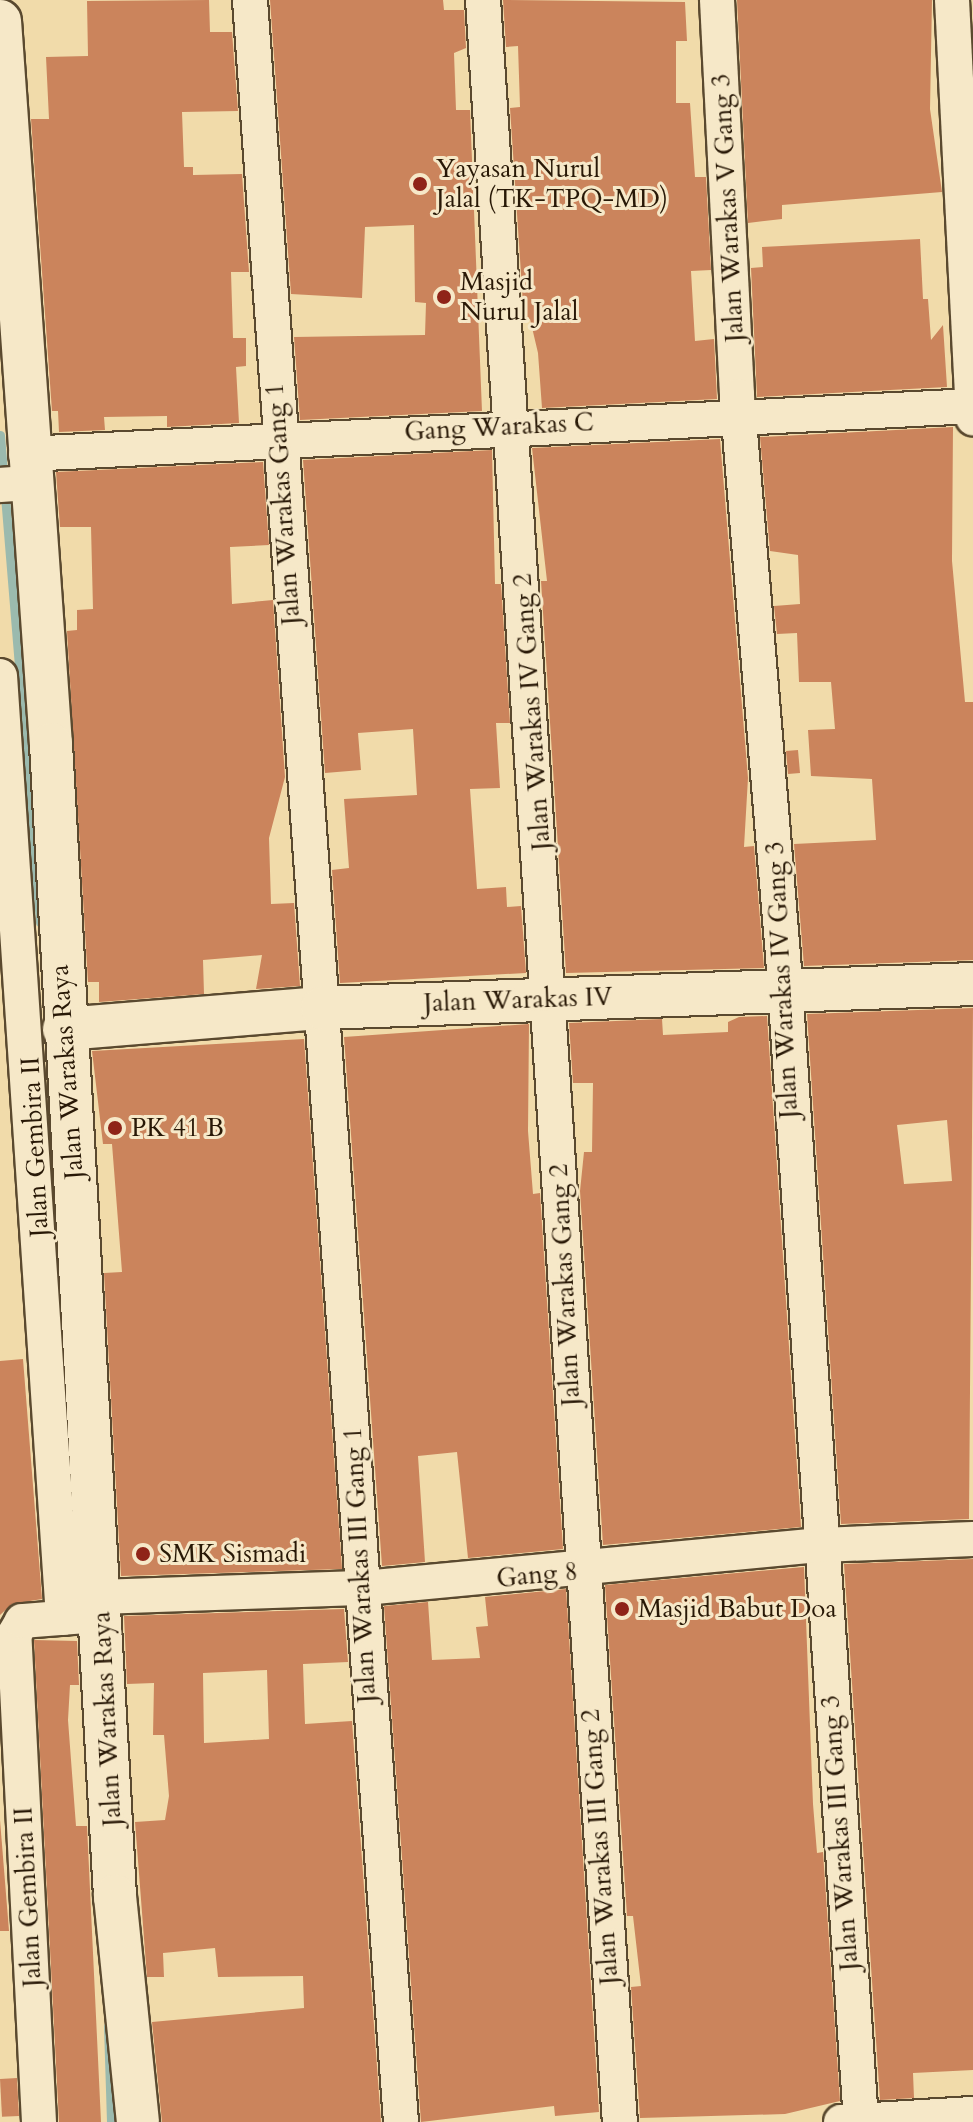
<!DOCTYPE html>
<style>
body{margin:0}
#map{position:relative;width:973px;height:2122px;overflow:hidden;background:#f1dbaa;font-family:Cardo,serif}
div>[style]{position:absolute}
.stream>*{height:9px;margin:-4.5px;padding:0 4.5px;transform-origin:4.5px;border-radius:4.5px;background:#9bbaae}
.building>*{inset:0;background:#cb845c;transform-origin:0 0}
.roads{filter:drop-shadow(2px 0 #5a492f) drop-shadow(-2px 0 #5a492f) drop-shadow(0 2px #5a492f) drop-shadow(0 -2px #5a492f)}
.minor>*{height:34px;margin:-17px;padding:0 17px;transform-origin:17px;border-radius:17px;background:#f6e8c8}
.tertiary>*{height:42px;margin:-21px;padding:0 21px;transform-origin:21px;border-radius:21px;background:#f6e8c8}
.dots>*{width:22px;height:22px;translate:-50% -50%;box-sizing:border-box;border:4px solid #f6e8c8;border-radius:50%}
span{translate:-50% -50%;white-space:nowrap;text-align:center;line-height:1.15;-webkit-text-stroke:6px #f6e8c8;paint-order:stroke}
.poi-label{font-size:26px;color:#281806}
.left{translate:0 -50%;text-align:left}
.street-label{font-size:26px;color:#281806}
</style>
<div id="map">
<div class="stream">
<div style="left:0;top:435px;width:489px;rotate:85.3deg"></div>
<div style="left:108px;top:2026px;width:96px;rotate:88.2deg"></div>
</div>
<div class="building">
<div style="clip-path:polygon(209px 0,210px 32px,232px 32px,238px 111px,182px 112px,184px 167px,193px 167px,193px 175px,242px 174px,249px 272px,231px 272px,233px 338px,246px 338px,246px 366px,236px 367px,239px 423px,167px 427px,167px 416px,104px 417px,105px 430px,59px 432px,58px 411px,52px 411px,31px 119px,49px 119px,46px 57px,88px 56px,87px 1px)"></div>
<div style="clip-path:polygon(270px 0,443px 0,444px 10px,464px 10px,466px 48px,454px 53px,456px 110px,470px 110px,482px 411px,300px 420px,294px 337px,425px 335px,426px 303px,415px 302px,414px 225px,365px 227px,362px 298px,291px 294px)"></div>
<div style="clip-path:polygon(503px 0,685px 2px,687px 41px,676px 41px,676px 103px,690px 103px,695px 177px,706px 177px,711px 270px,691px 271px,695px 341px,714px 339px,717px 399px,542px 408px,538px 353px,530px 319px,524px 319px,510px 108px,520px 107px,518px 46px,506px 47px)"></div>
<div style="clip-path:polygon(737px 0,932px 0,930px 109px,942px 192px,782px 205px,782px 219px,748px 223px)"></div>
<div style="clip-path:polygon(920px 239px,923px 299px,928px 299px,931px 340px,943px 325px,947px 387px,757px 397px,751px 268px,763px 267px,762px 247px)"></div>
<div style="clip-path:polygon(953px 427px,952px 561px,965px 702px,973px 702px,973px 960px,804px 966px,794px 844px,876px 840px,872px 779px,811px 776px,808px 730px,835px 729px,831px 682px,799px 682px,797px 633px,777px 634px,774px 606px,800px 604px,798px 555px,770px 551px,760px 437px)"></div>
<div style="clip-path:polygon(720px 439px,748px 778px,744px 847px,754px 846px,764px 968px,566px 973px,541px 581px,547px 581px,532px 448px)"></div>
<div style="clip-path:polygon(492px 450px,495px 584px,501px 584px,510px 723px,496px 723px,500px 788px,470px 789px,477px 889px,506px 887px,507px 907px,521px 906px,526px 973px,340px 983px,332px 870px,349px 868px,344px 799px,417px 795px,413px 729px,358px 733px,361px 770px,325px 773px,303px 460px)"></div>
<div style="clip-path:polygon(263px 462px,269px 545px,230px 547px,232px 604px,273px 600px,285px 777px,269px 838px,271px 904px,294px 903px,300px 986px,256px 989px,262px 955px,203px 960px,204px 994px,99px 1002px,99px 982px,88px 982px,67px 631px,77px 630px,77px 610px,93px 609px,91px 527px,60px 527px,56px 472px)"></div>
<div style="left:798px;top:750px;width:23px;height:12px;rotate:85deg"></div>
<div style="clip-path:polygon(evenodd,973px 1008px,969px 1519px,841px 1524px,807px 1014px,973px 1008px,947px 1120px,952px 1181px,904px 1184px,897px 1125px,947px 1120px)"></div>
<div style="clip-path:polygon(767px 1016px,801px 1527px,603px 1545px,580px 1191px,584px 1152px,592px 1152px,593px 1083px,573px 1083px,569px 1023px,662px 1019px,663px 1035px,728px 1032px,728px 1022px,739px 1017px)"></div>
<div style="clip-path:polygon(529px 1024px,528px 1131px,533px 1194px,540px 1193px,563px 1549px,468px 1558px,457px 1452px,418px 1456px,425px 1562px,382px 1566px,344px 1037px)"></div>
<div style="clip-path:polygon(304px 1039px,342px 1569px,121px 1576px,104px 1273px,122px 1272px,112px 1144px,103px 1144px,92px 1051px)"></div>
<div style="clip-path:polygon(23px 1359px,42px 1599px,12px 1604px,0 1615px,0 1361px)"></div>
<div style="clip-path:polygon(973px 1559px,973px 2070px,913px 2073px,914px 2098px,880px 2100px,844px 1564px)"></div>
<div style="clip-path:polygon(804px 1567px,813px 1804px,817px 1853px,823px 1852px,840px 2101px,785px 2114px,640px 2118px,631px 1987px,641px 1986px,633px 1916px,627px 1916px,605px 1585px)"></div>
<div style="clip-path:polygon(566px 1589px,599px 2112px,555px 2116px,554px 2106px,421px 2122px,384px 1606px,428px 1602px,432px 1660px,480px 1658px,476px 1627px,488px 1626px,485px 1597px)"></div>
<div style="clip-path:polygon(evenodd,344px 1609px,348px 1662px,303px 1664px,305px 1724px,352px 1721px,381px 2122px,162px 2122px,152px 2022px,304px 2008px,303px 1976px,218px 1977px,215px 1948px,163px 1953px,164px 1977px,147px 1977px,135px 1822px,165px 1820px,169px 1796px,164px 1735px,153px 1735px,154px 1683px,127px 1684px,124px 1616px,344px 1609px,267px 1670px,269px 1739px,204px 1743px,203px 1673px,267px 1670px)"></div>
<div style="clip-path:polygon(34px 1640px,77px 1641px,79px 1685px,70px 1685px,68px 1720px,76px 1826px,87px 1826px,101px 2122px,59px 2122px)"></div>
<div style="clip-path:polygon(0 1820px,9px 1931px,0 1931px)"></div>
<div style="left:17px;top:2078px;width:38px;height:17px;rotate:87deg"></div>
</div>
<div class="roads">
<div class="minor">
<div style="left:250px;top:0;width:2127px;rotate:85.93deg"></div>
<div style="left:483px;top:0;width:2126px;rotate:86.31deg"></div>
<div style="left:717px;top:0;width:397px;rotate:87.1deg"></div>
<div style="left:737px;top:396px;width:562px;rotate:85.3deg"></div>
<div style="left:783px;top:956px;width:1169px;rotate:86.17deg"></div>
<div style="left:952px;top:0;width:419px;rotate:87.1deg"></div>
<div style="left:26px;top:454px;width:948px;rotate:-2.9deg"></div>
<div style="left:0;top:485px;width:29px;rotate:-4deg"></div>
<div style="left:0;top:676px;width:944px;rotate:86.17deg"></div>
<div style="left:101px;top:1597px;width:263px;rotate:-2deg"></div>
<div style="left:364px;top:1588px;width:459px;rotate:-5.4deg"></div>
<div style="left:821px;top:1545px;width:152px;rotate:-2.3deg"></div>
<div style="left:39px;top:2122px;width:488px;rotate:-92.9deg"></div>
<div style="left:14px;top:1635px;width:16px;rotate:-60deg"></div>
<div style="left:22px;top:1621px;width:63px;rotate:-4.5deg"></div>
<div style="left:841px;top:2122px;width:132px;rotate:-3.5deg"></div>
</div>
<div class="tertiary">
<div style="left:0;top:21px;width:725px;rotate:85.97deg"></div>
<div style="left:51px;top:744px;width:1154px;rotate:86.82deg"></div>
<div style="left:115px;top:1896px;width:227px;rotate:84.2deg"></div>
<div style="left:64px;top:1029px;width:259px;rotate:-4.7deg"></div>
<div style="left:322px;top:1008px;width:651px;rotate:-2.11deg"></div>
</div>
</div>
<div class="dots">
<div style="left:420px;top:184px;background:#8f2418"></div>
<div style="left:444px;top:297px;background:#8f2418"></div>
<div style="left:115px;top:1128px;background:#8f2418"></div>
<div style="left:143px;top:1554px;background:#8f2418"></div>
<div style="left:622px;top:1609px;background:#8f2418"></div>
</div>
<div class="poi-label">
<span class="left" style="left:436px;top:184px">Yayasan Nurul<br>Jalal (TK-TPQ-MD)</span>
<span class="left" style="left:460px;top:297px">Masjid<br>Nurul Jalal</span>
<span class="left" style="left:131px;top:1128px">PK 41 B</span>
<span class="left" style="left:159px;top:1554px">SMK Sismadi</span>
<span class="left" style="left:638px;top:1609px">Masjid Babut Doa</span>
</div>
<div class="street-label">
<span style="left:728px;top:208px;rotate:-93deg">Jalan Warakas V Gang 3</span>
<span style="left:499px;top:427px;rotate:-3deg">Gang Warakas C</span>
<span style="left:283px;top:504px;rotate:-94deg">Jalan Warakas Gang 1</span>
<span style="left:532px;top:712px;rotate:-94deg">Jalan Warakas IV Gang 2</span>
<span style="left:782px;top:980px;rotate:-93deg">Jalan Warakas IV Gang 3</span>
<span style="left:518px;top:1000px;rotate:-2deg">Jalan Warakas IV</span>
<span style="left:67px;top:1072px;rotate:-94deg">Jalan Warakas Raya</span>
<span style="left:35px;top:1147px;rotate:-93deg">Jalan Gembira II</span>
<span style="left:565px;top:1285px;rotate:-93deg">Jalan Warakas Gang 2</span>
<span style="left:360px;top:1565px;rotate:-93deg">Jalan Warakas III Gang 1</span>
<span style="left:537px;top:1575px;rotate:-5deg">Gang 8</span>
<span style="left:107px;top:1719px;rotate:-93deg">Jalan Warakas Raya</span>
<span style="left:840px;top:1833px;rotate:-94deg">Jalan Warakas III Gang 3</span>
<span style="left:600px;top:1847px;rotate:-94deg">Jalan Warakas III Gang 2</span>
<span style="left:28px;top:1897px;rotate:-93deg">Jalan Gembira II</span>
</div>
</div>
